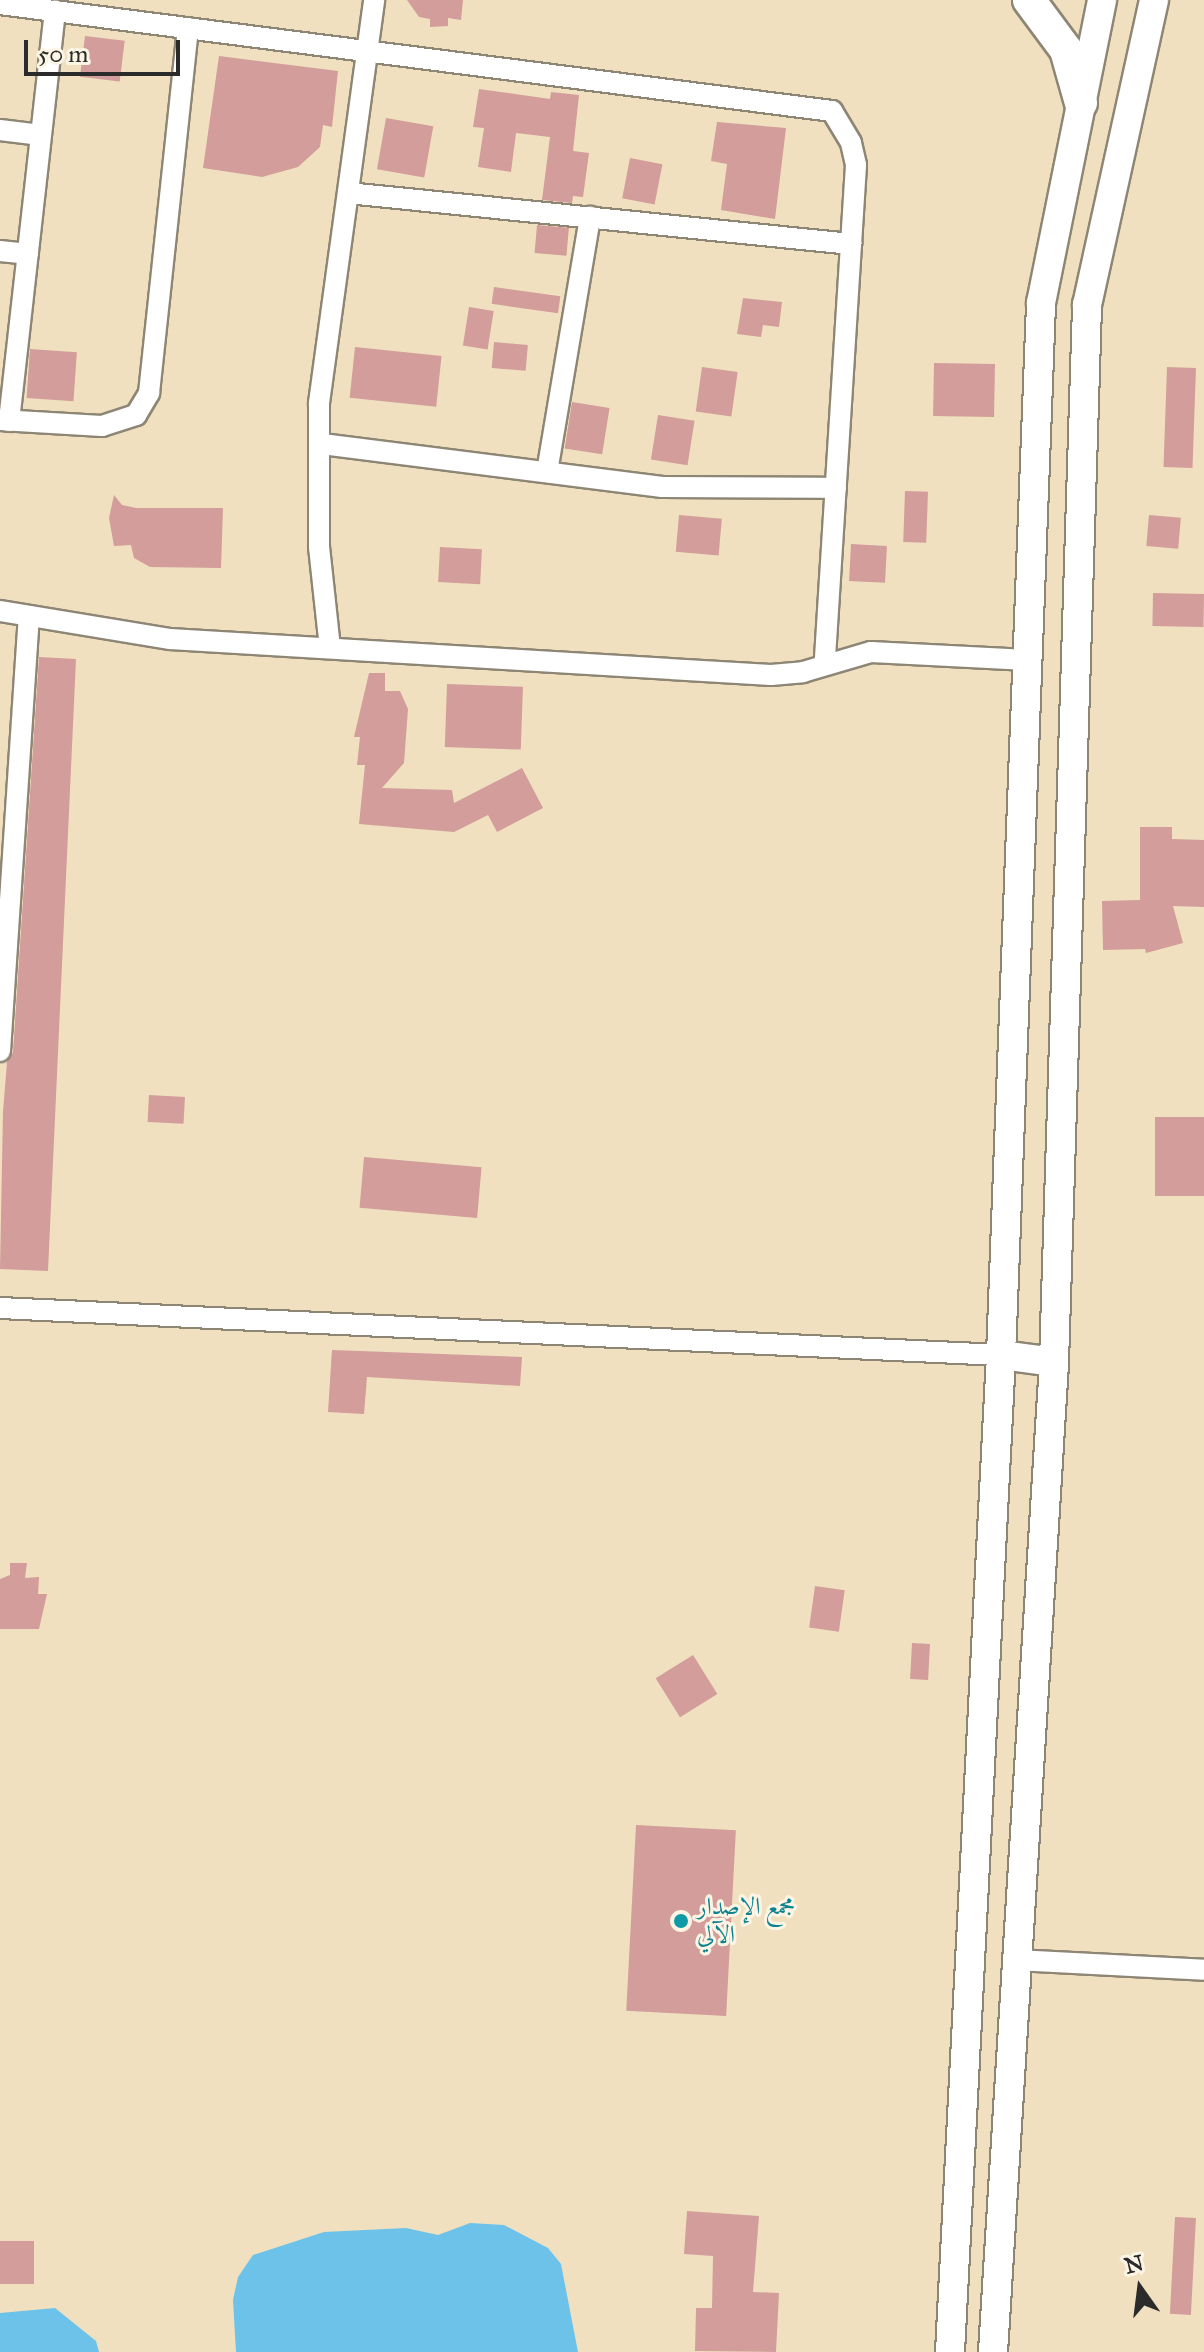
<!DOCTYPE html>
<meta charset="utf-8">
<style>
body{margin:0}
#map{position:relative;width:1204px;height:2352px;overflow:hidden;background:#f0e0bf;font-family:"IM FELL Great Primer",Amiri,serif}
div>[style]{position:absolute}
.water>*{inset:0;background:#6dc2e9}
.building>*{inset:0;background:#d29d9a;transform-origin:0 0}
.roads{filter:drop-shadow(2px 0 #8e8675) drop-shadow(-2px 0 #8e8675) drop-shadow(0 2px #8e8675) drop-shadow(0 -2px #8e8675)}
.minor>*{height:20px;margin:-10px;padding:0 10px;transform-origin:10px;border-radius:10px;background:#fff}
.secondary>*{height:28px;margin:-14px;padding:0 14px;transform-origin:14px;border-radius:14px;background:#fff}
.primary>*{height:32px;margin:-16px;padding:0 16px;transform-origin:16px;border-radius:16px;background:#fff}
.dots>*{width:22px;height:22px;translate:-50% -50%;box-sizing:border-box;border:4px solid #fcf5e5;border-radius:50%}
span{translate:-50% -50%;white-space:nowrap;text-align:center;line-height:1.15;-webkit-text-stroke:6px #fcf5e5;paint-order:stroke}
.culture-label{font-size:24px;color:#0d838f}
.left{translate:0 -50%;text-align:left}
.north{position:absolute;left:1100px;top:2248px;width:80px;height:80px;-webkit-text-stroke:6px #fcf5e5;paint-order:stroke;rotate:346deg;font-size:22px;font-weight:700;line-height:32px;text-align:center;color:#2b2b2b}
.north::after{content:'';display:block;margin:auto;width:28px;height:36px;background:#2b2b2b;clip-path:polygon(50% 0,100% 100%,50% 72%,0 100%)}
.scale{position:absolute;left:24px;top:40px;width:156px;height:36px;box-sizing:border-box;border:4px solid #2b2b2b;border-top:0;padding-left:10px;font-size:24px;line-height:28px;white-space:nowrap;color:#2b2b2b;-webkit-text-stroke:6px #fcf5e5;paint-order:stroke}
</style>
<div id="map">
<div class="water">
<div style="clip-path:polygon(470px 2223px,504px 2225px,548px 2248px,561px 2264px,578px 2352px,236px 2352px,233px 2300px,238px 2277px,253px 2255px,324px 2232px,406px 2228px,438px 2235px)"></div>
<div style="clip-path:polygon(55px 2308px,96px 2341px,99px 2352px,0 2352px,0 2313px)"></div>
</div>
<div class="building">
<div style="clip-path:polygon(407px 0,463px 0,461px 20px,448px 18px,448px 26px,430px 27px,430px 19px,419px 17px)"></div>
<div style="left:85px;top:36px;width:40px;height:41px;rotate:7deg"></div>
<div style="clip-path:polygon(219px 56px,338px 71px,332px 127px,323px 125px,320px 147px,298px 167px,262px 177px,203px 168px)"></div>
<div style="clip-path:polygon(479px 89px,550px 99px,551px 92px,579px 95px,573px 151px,589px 153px,583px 197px,573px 196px,572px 203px,542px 200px,550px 137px,516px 133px,511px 172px,478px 167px,484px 128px,473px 127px)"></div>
<div style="left:386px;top:118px;width:48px;height:52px;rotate:10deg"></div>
<div style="clip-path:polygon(717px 122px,786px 128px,775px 219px,721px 210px,727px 164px,711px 161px)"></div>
<div style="left:630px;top:158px;width:33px;height:41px;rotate:11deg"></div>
<div style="left:537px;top:225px;width:32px;height:28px;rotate:5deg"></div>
<div style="left:494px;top:287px;width:67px;height:17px;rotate:8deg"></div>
<div style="clip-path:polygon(743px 298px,782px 302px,779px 327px,763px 325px,761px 337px,737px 334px)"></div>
<div style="left:469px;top:307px;width:25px;height:39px;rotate:9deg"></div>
<div style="left:494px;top:342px;width:34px;height:26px;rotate:5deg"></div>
<div style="left:355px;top:347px;width:87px;height:51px;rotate:6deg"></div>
<div style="left:30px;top:349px;width:47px;height:49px;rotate:4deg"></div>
<div style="left:934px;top:363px;width:61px;height:53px;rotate:1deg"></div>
<div style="left:702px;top:367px;width:36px;height:45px;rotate:8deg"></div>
<div style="left:1167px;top:367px;width:29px;height:100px;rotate:2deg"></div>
<div style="left:572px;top:402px;width:38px;height:47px;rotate:9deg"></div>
<div style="left:658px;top:415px;width:37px;height:45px;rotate:9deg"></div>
<div style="left:905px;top:491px;width:23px;height:51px;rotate:2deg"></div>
<div style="clip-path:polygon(114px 495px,122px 505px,136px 508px,223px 508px,221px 568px,150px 567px,134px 558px,131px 545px,114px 546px,109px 518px)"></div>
<div style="left:679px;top:515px;width:43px;height:37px;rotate:5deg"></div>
<div style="left:1149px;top:515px;width:32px;height:31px;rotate:5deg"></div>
<div style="left:851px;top:544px;width:36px;height:37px;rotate:3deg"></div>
<div style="left:440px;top:547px;width:42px;height:35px;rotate:3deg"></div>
<div style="left:1153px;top:593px;width:51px;height:33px;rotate:1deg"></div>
<div style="clip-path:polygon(39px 657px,76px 659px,48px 1271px,0 1269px,3px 1112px,7px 1062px,13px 1052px)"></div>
<div style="clip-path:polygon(369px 673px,385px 673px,385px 691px,400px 691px,408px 709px,404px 763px,382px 788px,452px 790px,454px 803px,522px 768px,543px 808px,497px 832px,488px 815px,454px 832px,359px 824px,365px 765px,357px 765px,360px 737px,354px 737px)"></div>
<div style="left:447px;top:684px;width:76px;height:63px;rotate:2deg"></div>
<div style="clip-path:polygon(1140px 827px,1172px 827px,1172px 839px,1204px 840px,1204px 907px,1173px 906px,1183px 943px,1146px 953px,1145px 949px,1103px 950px,1102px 901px,1140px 900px)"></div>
<div style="left:149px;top:1095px;width:36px;height:27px;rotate:3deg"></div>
<div style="left:1155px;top:1117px;width:49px;height:79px"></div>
<div style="left:364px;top:1157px;width:118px;height:51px;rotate:5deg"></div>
<div style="clip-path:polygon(332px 1350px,522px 1357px,520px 1386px,367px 1377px,364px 1414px,328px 1412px)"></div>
<div style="clip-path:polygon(10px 1563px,27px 1563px,25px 1578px,39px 1577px,38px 1594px,47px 1594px,39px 1629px,0 1629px,0 1579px,10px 1575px)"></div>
<div style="left:815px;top:1586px;width:30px;height:42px;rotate:8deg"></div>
<div style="left:912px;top:1643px;width:18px;height:36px;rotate:3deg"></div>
<div style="left:693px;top:1655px;width:46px;height:44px;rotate:58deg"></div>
<div style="left:636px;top:1825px;width:100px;height:186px;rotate:3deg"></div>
<div style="clip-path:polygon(687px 2211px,759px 2216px,753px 2292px,779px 2293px,776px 2352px,695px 2351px,696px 2308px,712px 2308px,713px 2256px,684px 2254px)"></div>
<div style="left:1175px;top:2217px;width:21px;height:97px;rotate:3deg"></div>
<div style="left:34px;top:2241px;width:43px;height:34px;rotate:90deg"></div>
</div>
<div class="roads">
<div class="minor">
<div style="left:0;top:4px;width:839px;rotate:7.33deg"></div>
<div style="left:832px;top:111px;width:37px;rotate:59deg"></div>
<div style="left:851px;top:143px;width:23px;rotate:77deg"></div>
<div style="left:856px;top:165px;width:500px;rotate:93.6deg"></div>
<div style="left:0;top:130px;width:41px;rotate:7deg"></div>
<div style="left:348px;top:193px;width:506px;rotate:5.79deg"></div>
<div style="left:0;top:251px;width:28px;rotate:6deg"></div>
<div style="left:0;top:420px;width:102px;rotate:3.4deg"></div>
<div style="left:102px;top:426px;width:36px;rotate:-18deg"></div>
<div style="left:136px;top:415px;width:26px;rotate:-59deg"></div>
<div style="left:149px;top:393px;width:367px;rotate:-83.9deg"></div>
<div style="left:9px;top:421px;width:413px;rotate:-83.6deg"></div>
<div style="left:322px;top:444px;width:343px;rotate:7.2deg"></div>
<div style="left:662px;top:487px;width:174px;rotate:0.3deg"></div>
<div style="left:547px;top:472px;width:259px;rotate:-80.4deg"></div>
<div style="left:0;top:611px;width:172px;rotate:9.4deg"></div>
<div style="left:170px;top:639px;width:602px;rotate:3.43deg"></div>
<div style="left:771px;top:675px;width:32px;rotate:-5deg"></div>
<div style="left:803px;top:672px;width:71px;rotate:-16.4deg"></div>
<div style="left:871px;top:652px;width:157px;rotate:2.9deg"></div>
<div style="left:330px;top:648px;width:102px;rotate:-96.2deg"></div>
<div style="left:319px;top:547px;width:144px;rotate:-90deg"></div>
<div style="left:319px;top:403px;width:407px;rotate:-82.2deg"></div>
<div style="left:0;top:1051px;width:436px;rotate:-86.2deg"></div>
<div style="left:0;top:1308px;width:1002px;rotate:2.69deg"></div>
<div style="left:1016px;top:1960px;width:188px;rotate:3deg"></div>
</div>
<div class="secondary">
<div style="left:1001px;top:1355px;width:53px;rotate:7.5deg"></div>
<div style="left:950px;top:2352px;width:998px;rotate:-87.07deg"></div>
<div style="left:1001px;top:1355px;width:1053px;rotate:-87.82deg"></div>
<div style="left:1041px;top:303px;width:309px;rotate:-78.6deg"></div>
<div style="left:993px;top:2352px;width:992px;rotate:-86.47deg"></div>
<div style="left:1054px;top:1362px;width:1058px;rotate:-88.21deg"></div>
<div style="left:1087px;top:305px;width:312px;rotate:-77.6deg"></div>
</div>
<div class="primary">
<div style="left:1029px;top:0;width:62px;rotate:53.5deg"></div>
<div style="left:1066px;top:50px;width:55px;rotate:74.2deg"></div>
</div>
</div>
<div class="dots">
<div style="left:681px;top:1921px;background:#0f9aa8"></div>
</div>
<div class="culture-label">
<span class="left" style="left:697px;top:1921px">مجمع الإصدار<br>الآلي</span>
</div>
<div class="north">N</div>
<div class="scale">50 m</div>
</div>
